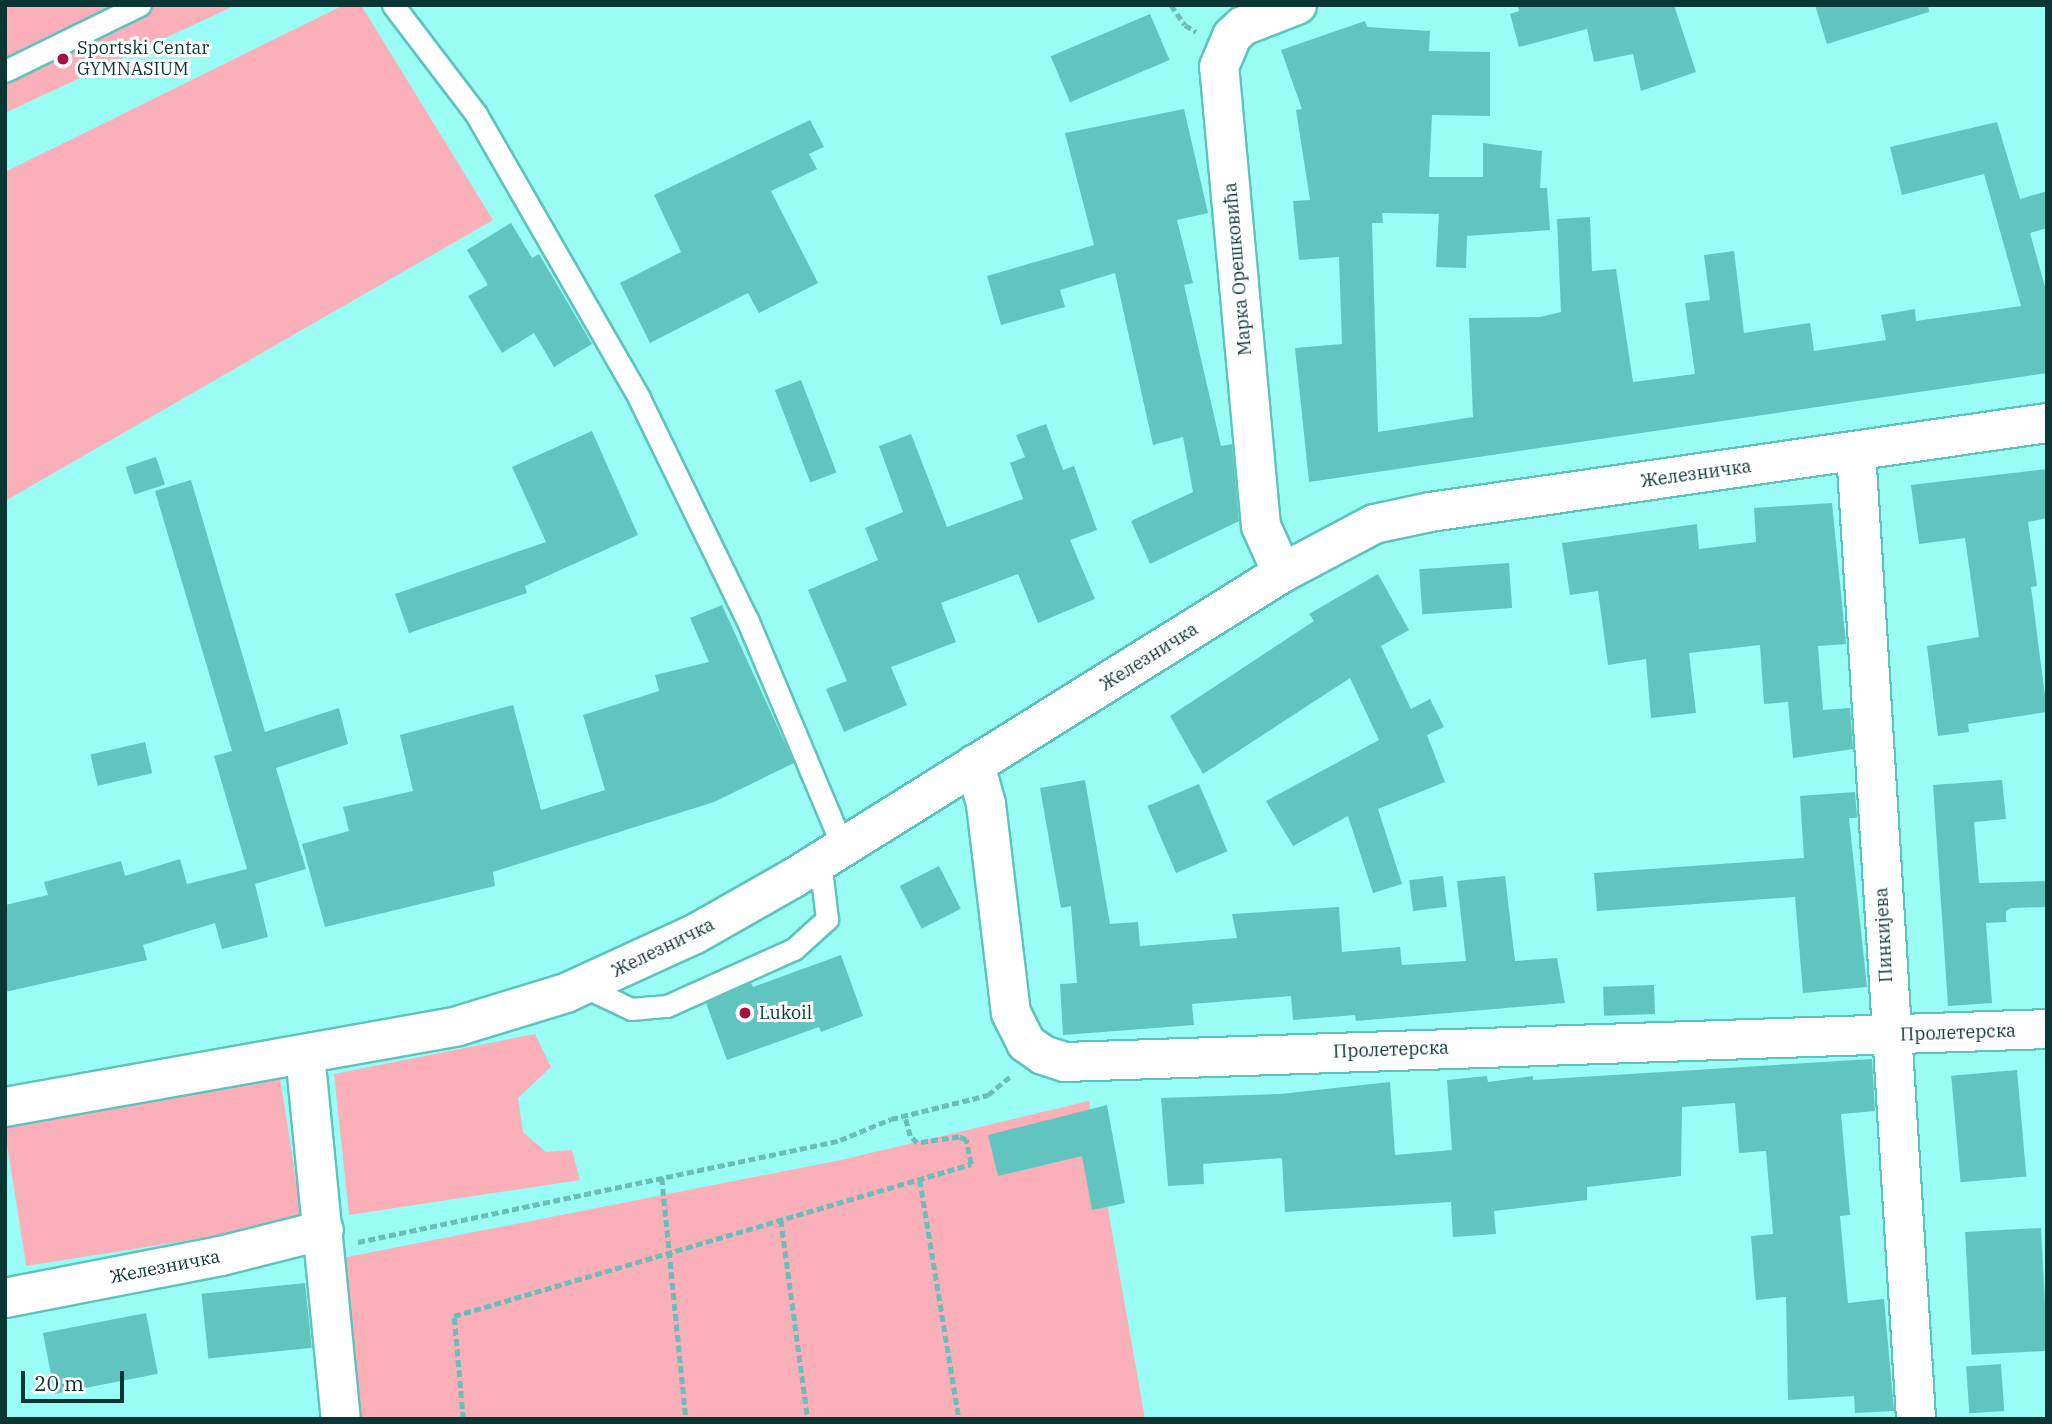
<!DOCTYPE html>
<meta charset="utf-8">
<style>
body{margin:0}
#map{position:relative;width:2052px;height:1424px;overflow:hidden;background:#99fdf6;font-family:"IBM Plex Serif",serif}
div>[style]{position:absolute}
.green>*{inset:0;background:#fbafb9;transform-origin:0 0}
.building>*{inset:0;background:#60c5bf;transform-origin:0 0}
.path>*{height:4.5px;margin-top:-2.25px;transform-origin:0;background:repeating-linear-gradient(90deg,#6bbeb8 0 7px,transparent 0 10.5px)}
.roads{filter:drop-shadow(2px 0 #5ec3bc) drop-shadow(-2px 0 #5ec3bc) drop-shadow(0 2px #5ec3bc) drop-shadow(0 -2px #5ec3bc)}
.lane>*{height:21px;margin:-10.5px;padding:0 10.5px;transform-origin:10.5px;border-radius:10.5px;background:#fff}
.street>*{height:38px;margin:-19px;padding:0 19px;transform-origin:19px;border-radius:19px;background:#fff}
.dots>*{width:19px;height:19px;translate:-50% -50%;box-sizing:border-box;border:4px solid #fff;border-radius:50%}
span{translate:-50% -50%;white-space:nowrap;text-align:center;line-height:1.15;-webkit-text-stroke:6px #fff;paint-order:stroke}
.poi-label{font-size:18px;color:#0a3735}
.left{translate:0 -50%;text-align:left}
.street-label{font-size:18px;color:#0a3735}
.frame{position:absolute;inset:0;border:7px solid #0a3735;pointer-events:none}
.scale{position:absolute;left:21px;top:1371px;width:103px;height:32px;box-sizing:border-box;border:4px solid #0a3735;border-top:0;padding-left:9px;font-size:21px;line-height:24px;white-space:nowrap;color:#0a3735;-webkit-text-stroke:5px #fff;paint-order:stroke}
</style>
<div id="map">
<div class="green">
<div style="clip-path:polygon(5px 5px,236px 5px,5px 113px)"></div>
<div style="clip-path:polygon(344px 5px,361px 5px,493px 220px,5px 501px,5px 172px)"></div>
<div style="clip-path:polygon(535px 1034px,551px 1067px,518px 1098px,523px 1132px,546px 1152px,572px 1150px,580px 1180px,349px 1215px,334px 1074px)"></div>
<div style="left:280px;top:1078px;width:146px;height:280px;rotate:81deg"></div>
<div style="clip-path:polygon(1089px 1101px,1145px 1419px,360px 1419px,342px 1258px,841px 1160px)"></div>
</div>
<div class="building">
<div style="clip-path:polygon(1518px 5px,1674px 5px,1696px 72px,1641px 91px,1633px 54px,1594px 62px,1587px 29px,1519px 47px,1510px 14px,1519px 11px)"></div>
<div style="clip-path:polygon(1815px 5px,1928px 5px,1929px 12px,1827px 44px)"></div>
<div style="left:1150px;top:14px;width:50px;height:108px;rotate:67deg"></div>
<div style="clip-path:polygon(1365px 21px,1367px 27px,1430px 31px,1429px 51px,1490px 52px,1490px 116px,1432px 115px,1429px 177px,1483px 177px,1483px 143px,1542px 151px,1540px 188px,1547px 188px,1550px 230px,1467px 236px,1466px 268px,1436px 267px,1439px 214px,1382px 213px,1383px 223px,1372px 223px,1378px 432px,1473px 417px,1469px 318px,1540px 317px,1561px 312px,1557px 219px,1590px 217px,1592px 271px,1616px 269px,1633px 382px,1695px 374px,1685px 303px,1710px 300px,1704px 255px,1734px 251px,1744px 333px,1810px 323px,1814px 351px,1886px 340px,1881px 315px,1915px 309px,1916px 321px,2021px 306px,1984px 174px,1902px 195px,1890px 147px,1997px 122px,2020px 199px,2047px 191px,2047px 228px,2030px 233px,2047px 294px,2047px 373px,1309px 482px,1295px 348px,1342px 344px,1339px 257px,1299px 260px,1293px 201px,1310px 200px,1296px 110px,1302px 109px,1281px 50px)"></div>
<div style="clip-path:polygon(1184px 109px,1208px 213px,1177px 220px,1193px 283px,1184px 285px,1221px 446px,1232px 444px,1239px 521px,1150px 564px,1131px 521px,1193px 492px,1183px 437px,1153px 445px,1115px 273px,1060px 290px,1065px 307px,1001px 325px,987px 276px,1094px 245px,1065px 133px)"></div>
<div style="clip-path:polygon(810px 120px,824px 147px,809px 154px,817px 169px,771px 191px,818px 283px,759px 313px,748px 293px,650px 343px,620px 283px,681px 252px,654px 195px)"></div>
<div style="clip-path:polygon(511px 223px,532px 258px,539px 254px,592px 344px,554px 367px,534px 333px,502px 353px,468px 296px,488px 285px,467px 250px)"></div>
<div style="left:801px;top:380px;width:99px;height:28px;rotate:69deg"></div>
<div style="clip-path:polygon(1046px 424px,1063px 470px,1074px 466px,1097px 530px,1070px 540px,1095px 599px,1038px 623px,1018px 574px,941px 603px,956px 642px,891px 667px,907px 705px,844px 732px,826px 689px,847px 681px,808px 590px,878px 560px,865px 528px,903px 512px,879px 446px,911px 434px,947px 527px,1023px 499px,1010px 463px,1025px 457px,1016px 435px)"></div>
<div style="clip-path:polygon(592px 431px,638px 535px,525px 586px,527px 593px,409px 633px,395px 594px,546px 542px,512px 467px)"></div>
<div style="left:156px;top:457px;width:29px;height:32px;rotate:72deg"></div>
<div style="clip-path:polygon(2047px 469px,2047px 518px,2028px 522px,2037px 586px,2031px 587px,2047px 712px,1968px 724px,1969px 732px,1938px 736px,1927px 646px,1979px 637px,1965px 538px,1919px 544px,1911px 485px)"></div>
<div style="clip-path:polygon(191px 480px,265px 732px,339px 708px,348px 744px,276px 768px,306px 869px,255px 884px,268px 937px,222px 949px,215px 923px,143px 945px,147px 960px,5px 992px,5px 905px,48px 895px,44px 882px,121px 861px,125px 876px,180px 859px,187px 884px,247px 869px,214px 756px,232px 751px,155px 491px)"></div>
<div style="clip-path:polygon(1832px 503px,1846px 644px,1818px 646px,1823px 710px,1850px 708px,1853px 749px,1793px 758px,1788px 702px,1764px 704px,1760px 645px,1689px 653px,1696px 713px,1651px 718px,1646px 659px,1608px 665px,1598px 591px,1570px 595px,1562px 543px,1697px 524px,1699px 549px,1756px 542px,1754px 508px)"></div>
<div style="left:1509px;top:563px;width:45px;height:90px;rotate:86deg"></div>
<div style="clip-path:polygon(1378px 574px,1409px 630px,1381px 646px,1411px 709px,1430px 699px,1444px 727px,1427px 735px,1445px 782px,1378px 809px,1402px 884px,1373px 893px,1348px 816px,1293px 846px,1266px 801px,1379px 740px,1350px 678px,1203px 774px,1170px 716px,1314px 621px,1309px 614px)"></div>
<div style="clip-path:polygon(722px 605px,794px 763px,714px 802px,493px 872px,495px 886px,325px 927px,302px 844px,349px 831px,343px 807px,413px 791px,400px 735px,513px 705px,541px 810px,605px 790px,583px 715px,659px 691px,655px 675px,709px 662px,690px 618px)"></div>
<div style="left:145px;top:742px;width:32px;height:56px;rotate:77deg"></div>
<div style="clip-path:polygon(1085px 780px,1110px 924px,1138px 922px,1140px 946px,1237px 938px,1232px 914px,1339px 907px,1342px 952px,1400px 947px,1402px 965px,1466px 961px,1457px 881px,1505px 876px,1515px 961px,1557px 958px,1565px 1003px,1356px 1021px,1355px 1015px,1293px 1020px,1291px 996px,1192px 1004px,1194px 1025px,1063px 1035px,1060px 984px,1077px 983px,1071px 906px,1061px 908px,1040px 788px)"></div>
<div style="clip-path:polygon(2002px 780px,2006px 819px,1974px 822px,1979px 883px,2047px 881px,2047px 907px,2011px 908px,2006px 911px,2006px 922px,1986px 923px,1992px 1003px,1948px 1006px,1933px 785px)"></div>
<div style="left:1199px;top:784px;width:73px;height:56px;rotate:67deg"></div>
<div style="clip-path:polygon(1855px 792px,1857px 818px,1849px 818px,1867px 987px,1803px 993px,1795px 897px,1597px 911px,1594px 873px,1804px 858px,1800px 796px)"></div>
<div style="left:939px;top:866px;width:48px;height:44px;rotate:63deg"></div>
<div style="left:1443px;top:876px;width:31px;height:34px;rotate:83deg"></div>
<div style="clip-path:polygon(841px 955px,863px 1016px,821px 1032px,819px 1027px,727px 1060px,706px 1003px,751px 983px,753px 987px)"></div>
<div style="left:1654px;top:985px;width:29px;height:51px;rotate:88deg"></div>
<div style="clip-path:polygon(1872px 1059px,1875px 1111px,1841px 1114px,1850px 1215px,1840px 1216px,1848px 1303px,1884px 1299px,1894px 1411px,1855px 1413px,1854px 1396px,1788px 1400px,1786px 1297px,1756px 1300px,1751px 1236px,1773px 1234px,1766px 1151px,1739px 1153px,1735px 1103px,1682px 1107px,1681px 1176px,1587px 1187px,1587px 1200px,1494px 1211px,1496px 1234px,1453px 1237px,1451px 1202px,1285px 1212px,1282px 1158px,1203px 1164px,1204px 1184px,1168px 1186px,1161px 1098px,1280px 1094px,1390px 1082px,1395px 1155px,1452px 1150px,1447px 1080px,1487px 1076px,1488px 1082px,1533px 1076px,1533px 1080px)"></div>
<div style="left:2017px;top:1070px;width:107px;height:66px;rotate:85deg"></div>
<div style="clip-path:polygon(1107px 1105px,1125px 1203px,1092px 1210px,1082px 1156px,998px 1176px,988px 1135px)"></div>
<div style="left:2041px;top:1228px;width:123px;height:76px;rotate:87deg"></div>
<div style="left:305px;top:1283px;width:65px;height:104px;rotate:84deg"></div>
<div style="left:146px;top:1313px;width:62px;height:105px;rotate:79deg"></div>
<div style="left:2001px;top:1364px;width:47px;height:35px;rotate:86deg"></div>
</div>
<div class="path">
<div style="left:1171px;top:5px;width:24px;rotate:55deg"></div>
<div style="left:1185px;top:25px;width:13px;rotate:32deg"></div>
<div style="left:662px;top:1178px;width:242px;rotate:84.3deg"></div>
<div style="left:920px;top:1180px;width:242px;rotate:80.7deg"></div>
<div style="left:781px;top:1220px;width:201px;rotate:82.3deg"></div>
<div style="left:358px;top:1242px;width:493px;rotate:-11.9deg"></div>
<div style="left:840px;top:1140px;width:55px;rotate:-22.4deg"></div>
<div style="left:891px;top:1119px;width:100px;rotate:-13.9deg"></div>
<div style="left:988px;top:1095px;width:30px;rotate:-40deg"></div>
<div style="left:463px;top:1419px;width:103px;rotate:-95deg"></div>
<div style="left:454px;top:1316px;width:539px;rotate:-16.38deg"></div>
<div style="left:971px;top:1164px;width:25px;rotate:-102deg"></div>
<div style="left:966px;top:1140px;width:8px;rotate:-157deg"></div>
<div style="left:959px;top:1137px;width:42px;rotate:171.9deg"></div>
<div style="left:917px;top:1143px;width:10px;rotate:-135deg"></div>
<div style="left:910px;top:1136px;width:20px;rotate:-105deg"></div>
</div>
<div class="roads">
<div class="lane">
<div style="left:393px;top:5px;width:137px;rotate:52.7deg"></div>
<div style="left:476px;top:114px;width:327px;rotate:60.1deg"></div>
<div style="left:639px;top:398px;width:246px;rotate:64deg"></div>
<div style="left:747px;top:619px;width:247px;rotate:67.2deg"></div>
<div style="left:5px;top:71px;width:150px;rotate:-26.1deg"></div>
<div style="left:583px;top:986px;width:53px;rotate:25.6deg"></div>
<div style="left:631px;top:1009px;width:36px;rotate:-5deg"></div>
<div style="left:667px;top:1006px;width:139px;rotate:-24.2deg"></div>
<div style="left:794px;top:949px;width:45px;rotate:-42.3deg"></div>
<div style="left:827px;top:919px;width:58px;rotate:-96.9deg"></div>
</div>
<div class="street">
<div style="left:1856px;top:451px;width:970px;rotate:86.45deg"></div>
<div style="left:1282px;top:573px;width:51px;rotate:-114.1deg"></div>
<div style="left:1261px;top:526px;width:461px;rotate:-95.2deg"></div>
<div style="left:1219px;top:67px;width:34px;rotate:-67deg"></div>
<div style="left:1232px;top:36px;width:15px;rotate:-42deg"></div>
<div style="left:1243px;top:26px;width:58px;rotate:-21.3deg"></div>
<div style="left:975px;top:764px;width:41px;rotate:74.6deg"></div>
<div style="left:986px;top:804px;width:210px;rotate:83.2deg"></div>
<div style="left:1011px;top:1013px;width:34px;rotate:63deg"></div>
<div style="left:1026px;top:1043px;width:21px;rotate:35deg"></div>
<div style="left:1043px;top:1055px;width:23px;rotate:18deg"></div>
<div style="left:1065px;top:1062px;width:983px;rotate:-1.92deg"></div>
<div style="left:305px;top:1054px;width:367px;rotate:84.4deg"></div>
<div style="left:5px;top:1107px;width:460px;rotate:-10.1deg"></div>
<div style="left:458px;top:1026px;width:113px;rotate:-17deg"></div>
<div style="left:566px;top:993px;width:142px;rotate:-24.6deg"></div>
<div style="left:695px;top:934px;width:112px;rotate:-29.6deg"></div>
<div style="left:792px;top:879px;width:578px;rotate:-31.98deg"></div>
<div style="left:1282px;top:573px;width:104px;rotate:-28deg"></div>
<div style="left:1374px;top:524px;width:57px;rotate:-12.1deg"></div>
<div style="left:1430px;top:512px;width:623px;rotate:-8.21deg"></div>
<div style="left:5px;top:1298px;width:220px;rotate:-11deg"></div>
<div style="left:221px;top:1256px;width:106px;rotate:-14.2deg"></div>
</div>
</div>
<div class="dots">
<div style="left:63px;top:59px;background:#a60f43"></div>
<div style="left:745px;top:1013px;background:#a60f43"></div>
</div>
<div class="poi-label">
<span class="left" style="left:77px;top:59px">Sportski Centar<br>GYMNASIUM</span>
<span class="left" style="left:759px;top:1013px">Lukoil</span>
</div>
<div class="street-label">
<span style="left:1238px;top:269px;rotate:-95deg">Марка Орешковића</span>
<span style="left:1696px;top:474px;rotate:-8deg">Железничка</span>
<span style="left:1149px;top:657px;rotate:-32deg">Железничка</span>
<span style="left:1884px;top:935px;rotate:-93deg">Пинкијева</span>
<span style="left:663px;top:948px;rotate:-26deg">Железничка</span>
<span style="left:1958px;top:1033px;rotate:-2deg">Пролетерска</span>
<span style="left:1391px;top:1050px;rotate:-2deg">Пролетерска</span>
<span style="left:165px;top:1267px;rotate:-11deg">Железничка</span>
</div>
<div class="frame"></div>
<div class="scale">20 m</div>
</div>
